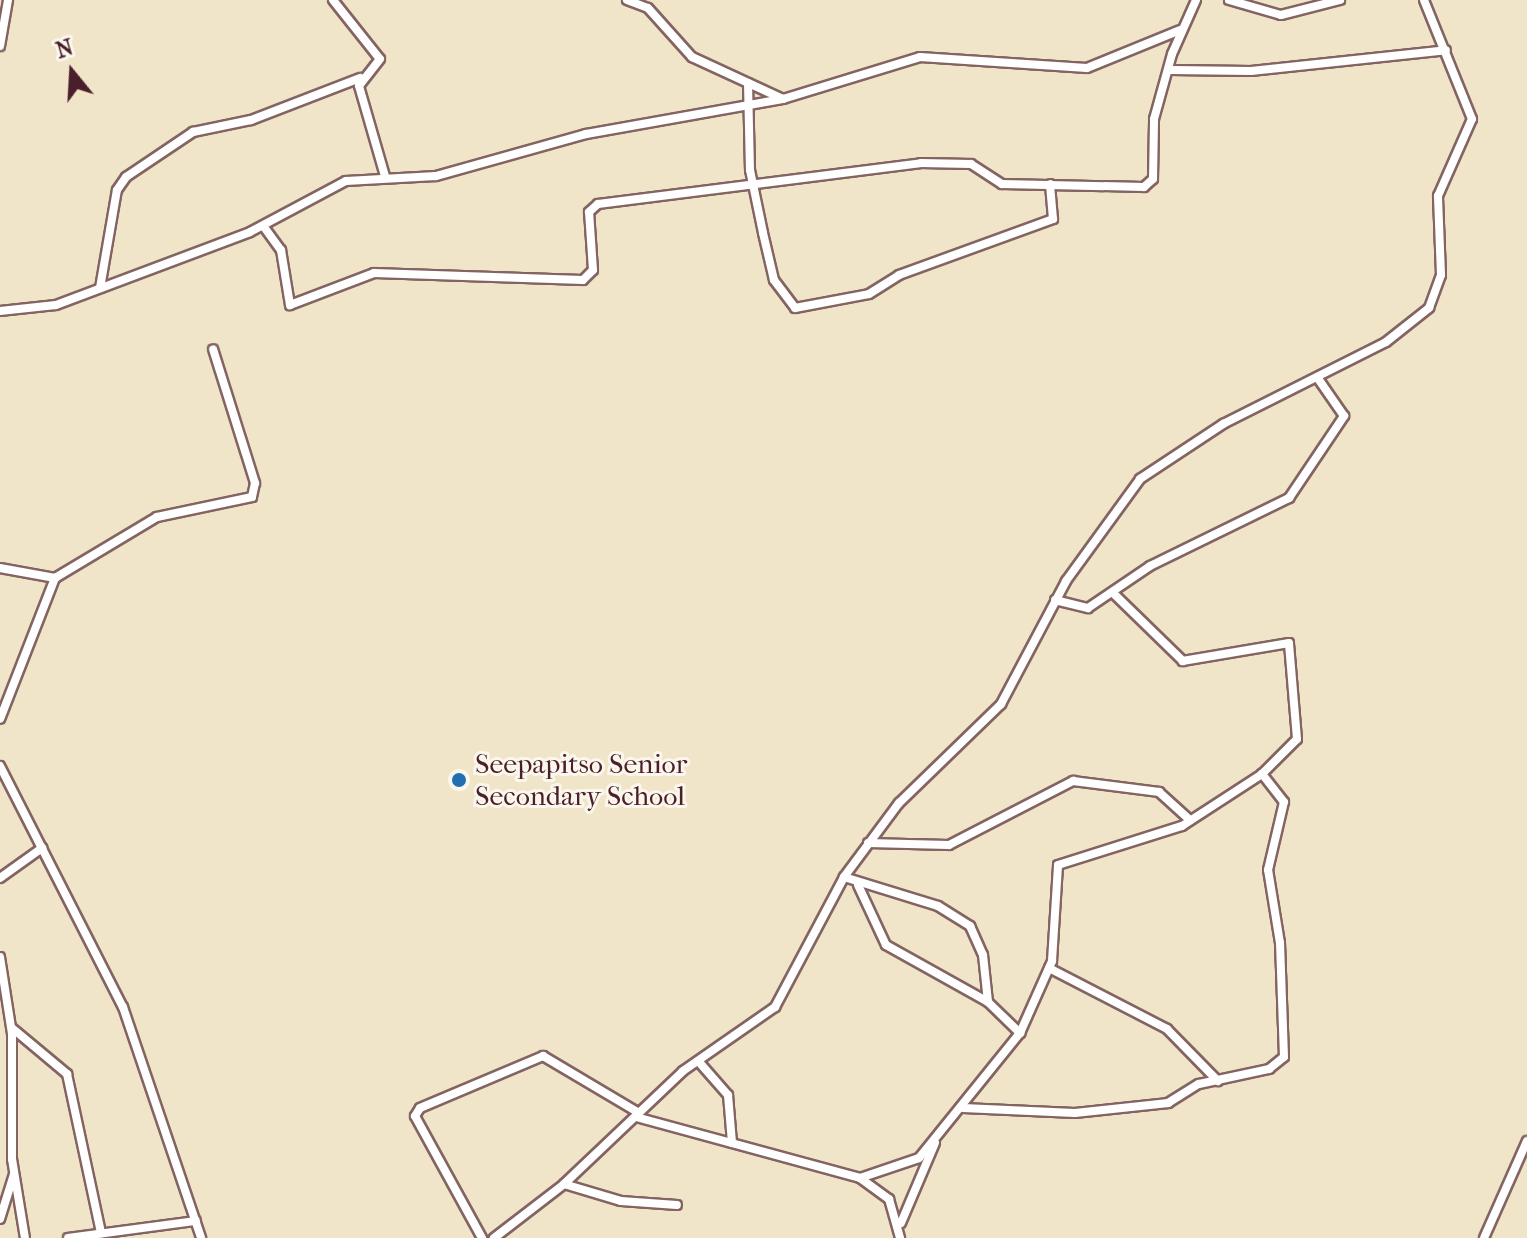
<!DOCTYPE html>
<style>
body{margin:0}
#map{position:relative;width:1527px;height:1238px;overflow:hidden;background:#f1e5c9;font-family:"IM FELL French Canon",serif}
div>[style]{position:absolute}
.roads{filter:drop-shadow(2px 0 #846462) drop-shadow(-2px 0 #846462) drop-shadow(0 2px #846462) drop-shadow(0 -2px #846462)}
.minor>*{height:8px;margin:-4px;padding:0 4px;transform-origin:4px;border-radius:4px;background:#fff}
.dots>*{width:22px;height:22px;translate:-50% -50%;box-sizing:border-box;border:4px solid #fbf7ec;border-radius:50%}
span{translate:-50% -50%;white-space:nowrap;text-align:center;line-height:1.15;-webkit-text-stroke:6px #fbf7ec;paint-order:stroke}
.poi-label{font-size:28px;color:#4a1f2b}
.left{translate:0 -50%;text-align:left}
.north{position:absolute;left:32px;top:32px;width:80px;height:80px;-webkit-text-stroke:6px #fbf7ec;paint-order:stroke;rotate:342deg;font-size:22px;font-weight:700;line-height:32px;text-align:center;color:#4a1f2b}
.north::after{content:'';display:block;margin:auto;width:28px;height:36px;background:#4a1f2b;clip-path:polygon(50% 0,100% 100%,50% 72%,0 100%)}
</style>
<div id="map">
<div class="roads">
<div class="minor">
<div style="left:333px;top:0;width:75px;rotate:51.5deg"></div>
<div style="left:380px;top:59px;width:34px;rotate:128deg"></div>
<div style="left:359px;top:86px;width:94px;rotate:73.9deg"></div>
<div style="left:627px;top:0;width:22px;rotate:21deg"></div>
<div style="left:648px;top:8px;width:66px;rotate:48.1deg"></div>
<div style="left:692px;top:57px;width:100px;rotate:24.8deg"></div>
<div style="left:783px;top:99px;width:143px;rotate:-17deg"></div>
<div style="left:920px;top:57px;width:167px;rotate:3.8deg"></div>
<div style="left:1087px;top:68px;width:100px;rotate:-22.2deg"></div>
<div style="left:1229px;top:0;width:54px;rotate:16.1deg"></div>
<div style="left:1281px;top:15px;width:61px;rotate:-14.3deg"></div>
<div style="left:0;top:46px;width:47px;rotate:-80.1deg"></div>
<div style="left:1171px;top:70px;width:80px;rotate:0.7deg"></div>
<div style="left:1251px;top:71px;width:196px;rotate:-6.1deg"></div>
<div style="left:748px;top:83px;width:87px;rotate:88.7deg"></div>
<div style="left:750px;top:170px;width:64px;rotate:78.3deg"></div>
<div style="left:763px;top:233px;width:48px;rotate:76.8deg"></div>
<div style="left:774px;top:280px;width:35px;rotate:53deg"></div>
<div style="left:795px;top:308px;width:75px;rotate:-10.7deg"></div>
<div style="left:869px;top:294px;width:36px;rotate:-32deg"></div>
<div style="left:899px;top:275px;width:164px;rotate:-20deg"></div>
<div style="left:1053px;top:219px;width:35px;rotate:-95deg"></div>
<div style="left:264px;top:227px;width:29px;rotate:54deg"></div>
<div style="left:281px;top:250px;width:56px;rotate:80.7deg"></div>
<div style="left:290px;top:305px;width:90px;rotate:-20.9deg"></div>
<div style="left:374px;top:273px;width:209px;rotate:1.9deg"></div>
<div style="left:583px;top:280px;width:14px;rotate:-45deg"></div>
<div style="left:593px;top:270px;width:58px;rotate:-93.9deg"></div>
<div style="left:589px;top:212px;width:12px;rotate:-42deg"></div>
<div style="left:598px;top:204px;width:326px;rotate:-7.2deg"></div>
<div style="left:921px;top:163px;width:50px;rotate:1.1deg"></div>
<div style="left:971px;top:164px;width:37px;rotate:33deg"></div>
<div style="left:1002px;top:184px;width:142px;rotate:1.2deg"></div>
<div style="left:1144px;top:187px;width:12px;rotate:-42deg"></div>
<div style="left:1153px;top:179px;width:60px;rotate:-89deg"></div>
<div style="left:1154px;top:119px;width:67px;rotate:-74.5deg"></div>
<div style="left:1172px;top:54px;width:59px;rotate:-66deg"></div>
<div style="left:100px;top:288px;width:99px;rotate:-80.2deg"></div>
<div style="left:117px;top:190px;width:16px;rotate:-55deg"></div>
<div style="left:126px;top:177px;width:81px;rotate:-33.9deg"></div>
<div style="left:193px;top:132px;width:59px;rotate:-11.7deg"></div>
<div style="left:251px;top:120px;width:117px;rotate:-21.1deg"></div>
<div style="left:0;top:311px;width:56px;rotate:-6.1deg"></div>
<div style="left:56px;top:305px;width:207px;rotate:-20.6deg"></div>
<div style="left:250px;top:232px;width:109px;rotate:-28deg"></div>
<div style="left:346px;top:181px;width:90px;rotate:-3.2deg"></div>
<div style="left:436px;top:176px;width:156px;rotate:-15.6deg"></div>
<div style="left:586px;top:134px;width:200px;rotate:-10.1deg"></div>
<div style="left:0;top:568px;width:56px;rotate:10.3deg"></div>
<div style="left:55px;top:578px;width:151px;rotate:111.3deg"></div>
<div style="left:55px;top:578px;width:119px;rotate:-30.9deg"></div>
<div style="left:157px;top:517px;width:97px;rotate:-11.9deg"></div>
<div style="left:252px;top:497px;width:14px;rotate:-78deg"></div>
<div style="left:255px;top:483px;width:140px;rotate:-107.4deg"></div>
<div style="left:1055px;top:600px;width:34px;rotate:14deg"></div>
<div style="left:1088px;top:608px;width:75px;rotate:-34.1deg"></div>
<div style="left:1150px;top:566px;width:155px;rotate:-26.1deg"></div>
<div style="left:1289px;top:498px;width:99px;rotate:-56.1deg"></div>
<div style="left:1344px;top:416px;width:47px;rotate:-124.7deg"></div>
<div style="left:0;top:766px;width:271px;rotate:63deg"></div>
<div style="left:123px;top:1007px;width:244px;rotate:71.3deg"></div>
<div style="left:868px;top:843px;width:81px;rotate:1.4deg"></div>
<div style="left:949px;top:845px;width:140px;rotate:-27.3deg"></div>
<div style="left:1073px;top:781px;width:87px;rotate:7.3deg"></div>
<div style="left:1159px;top:792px;width:42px;rotate:42.1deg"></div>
<div style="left:844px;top:877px;width:98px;rotate:17.1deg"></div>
<div style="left:938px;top:906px;width:38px;rotate:32deg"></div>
<div style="left:970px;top:926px;width:32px;rotate:66deg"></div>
<div style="left:983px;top:955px;width:47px;rotate:83.9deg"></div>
<div style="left:0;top:878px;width:52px;rotate:-35.5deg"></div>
<div style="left:858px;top:885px;width:66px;rotate:65deg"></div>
<div style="left:886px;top:945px;width:117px;rotate:29.2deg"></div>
<div style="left:988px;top:1002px;width:45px;rotate:44.1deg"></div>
<div style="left:0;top:957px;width:78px;rotate:81.1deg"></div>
<div style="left:12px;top:1034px;width:125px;rotate:90deg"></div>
<div style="left:12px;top:1159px;width:80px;rotate:80.7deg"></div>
<div style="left:1049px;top:968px;width:133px;rotate:27.3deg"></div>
<div style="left:1167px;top:1029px;width:73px;rotate:45.6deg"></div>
<div style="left:12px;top:1028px;width:72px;rotate:39.9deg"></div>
<div style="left:67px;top:1074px;width:163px;rotate:77.9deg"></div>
<div style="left:699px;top:1062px;width:44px;rotate:48.7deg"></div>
<div style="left:728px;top:1095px;width:48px;rotate:85.2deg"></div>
<div style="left:963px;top:1108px;width:112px;rotate:2.6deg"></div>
<div style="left:1075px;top:1113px;width:94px;rotate:-6.1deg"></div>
<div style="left:1168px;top:1103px;width:36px;rotate:-32deg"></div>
<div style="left:1199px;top:1084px;width:72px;rotate:-12.1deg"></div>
<div style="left:1269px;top:1069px;width:19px;rotate:-39deg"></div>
<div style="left:1284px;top:1057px;width:114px;rotate:-92deg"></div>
<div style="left:1280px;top:943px;width:74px;rotate:-99.3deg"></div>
<div style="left:1268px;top:870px;width:70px;rotate:-76.8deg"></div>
<div style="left:1284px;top:802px;width:36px;rotate:-128deg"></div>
<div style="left:636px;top:1117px;width:232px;rotate:15.2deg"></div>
<div style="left:860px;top:1178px;width:36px;rotate:36deg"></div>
<div style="left:889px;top:1199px;width:41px;rotate:74.2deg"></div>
<div style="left:860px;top:1178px;width:62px;rotate:-18.7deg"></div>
<div style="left:919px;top:1158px;width:161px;rotate:-51.1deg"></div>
<div style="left:1020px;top:1033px;width:79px;rotate:-66deg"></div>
<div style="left:1052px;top:961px;width:96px;rotate:-86.4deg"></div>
<div style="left:1058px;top:865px;width:130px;rotate:-17.5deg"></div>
<div style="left:1182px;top:826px;width:95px;rotate:-33deg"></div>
<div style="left:1262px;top:774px;width:49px;rotate:-45deg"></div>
<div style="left:1297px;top:739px;width:96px;rotate:-94.8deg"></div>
<div style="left:1289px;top:643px;width:108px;rotate:170.4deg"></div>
<div style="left:1183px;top:661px;width:98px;rotate:-135.8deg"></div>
<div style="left:564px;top:1184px;width:59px;rotate:16.6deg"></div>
<div style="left:621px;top:1201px;width:56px;rotate:4.1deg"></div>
<div style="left:0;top:1219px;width:47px;rotate:-72.7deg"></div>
<div style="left:901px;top:1223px;width:87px;rotate:-67deg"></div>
<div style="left:68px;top:1238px;width:129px;rotate:-7.6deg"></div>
<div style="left:482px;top:1238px;width:139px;rotate:-118.8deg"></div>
<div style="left:415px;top:1116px;width:9px;rotate:-58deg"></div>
<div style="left:420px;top:1108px;width:134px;rotate:-22.9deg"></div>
<div style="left:543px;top:1056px;width:112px;rotate:30.7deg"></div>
<div style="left:494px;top:1238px;width:88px;rotate:-37.6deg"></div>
<div style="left:564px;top:1184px;width:164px;rotate:-43.5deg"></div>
<div style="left:683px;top:1071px;width:112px;rotate:-34.8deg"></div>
<div style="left:775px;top:1007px;width:147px;rotate:-62deg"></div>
<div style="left:844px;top:877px;width:92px;rotate:-53.4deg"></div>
<div style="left:899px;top:803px;width:142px;rotate:-44.1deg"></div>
<div style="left:1001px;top:704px;width:139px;rotate:-62.1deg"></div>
<div style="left:1066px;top:581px;width:126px;rotate:-54deg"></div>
<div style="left:1140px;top:479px;width:100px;rotate:-33.5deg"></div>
<div style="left:1223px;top:424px;width:182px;rotate:-26.7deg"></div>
<div style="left:1386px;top:342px;width:55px;rotate:-38.3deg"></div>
<div style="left:1429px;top:308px;width:35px;rotate:-70deg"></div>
<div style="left:1441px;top:275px;width:79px;rotate:-92.2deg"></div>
<div style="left:1438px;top:196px;width:84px;rotate:-66.2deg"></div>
<div style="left:1472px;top:119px;width:128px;rotate:-112deg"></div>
<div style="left:1484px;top:1238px;width:106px;rotate:-66.1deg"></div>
</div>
</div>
<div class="dots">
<div style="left:459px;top:780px;background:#1f6fb2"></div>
</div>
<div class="poi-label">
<span class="left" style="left:475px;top:780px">Seepapitso Senior<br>Secondary School</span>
</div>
<div class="north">N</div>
</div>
